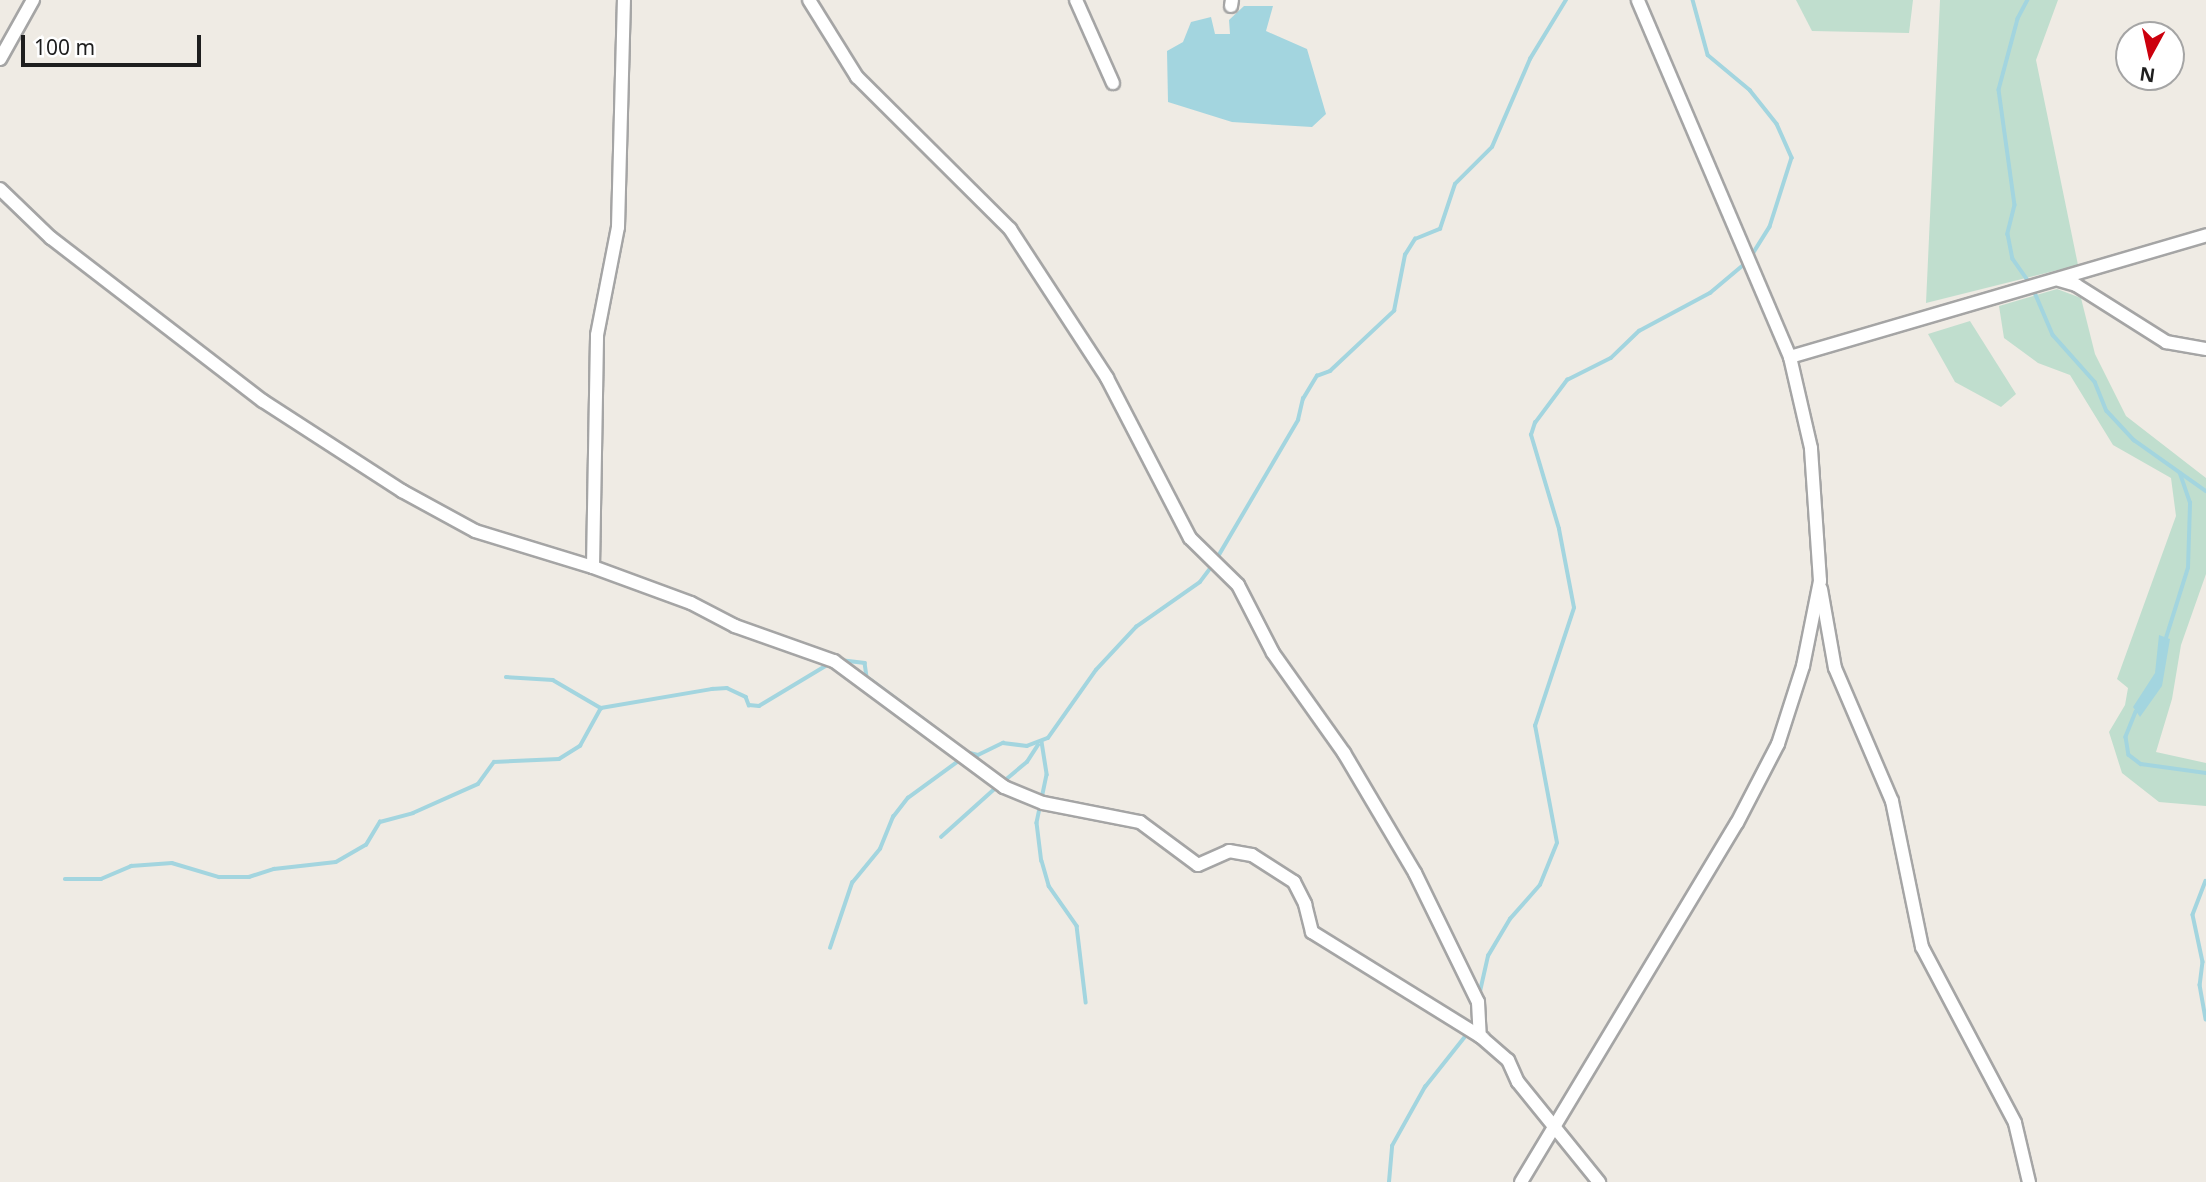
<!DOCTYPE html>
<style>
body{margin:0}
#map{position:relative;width:2206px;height:1182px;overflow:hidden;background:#efebe4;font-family:"Noto Sans",sans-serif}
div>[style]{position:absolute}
.wetland>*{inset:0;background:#c0dece}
.water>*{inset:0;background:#a3d5df}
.stream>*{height:3.5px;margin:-1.75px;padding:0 1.75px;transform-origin:1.75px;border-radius:1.75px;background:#a3d5df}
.roads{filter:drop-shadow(2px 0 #a5a5a5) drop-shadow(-2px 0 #a5a5a5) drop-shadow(0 2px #a5a5a5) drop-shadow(0 -2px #a5a5a5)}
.minor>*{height:12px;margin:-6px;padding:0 6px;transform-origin:6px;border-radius:6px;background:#fff}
span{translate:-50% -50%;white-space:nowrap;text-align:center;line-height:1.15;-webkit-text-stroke:7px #fff;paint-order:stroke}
.north{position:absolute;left:2115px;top:21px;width:70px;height:70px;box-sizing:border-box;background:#fff;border:2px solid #a5a5a5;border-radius:50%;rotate:188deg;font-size:19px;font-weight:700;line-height:28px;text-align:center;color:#1e1e1e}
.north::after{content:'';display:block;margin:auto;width:24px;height:32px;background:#cc000d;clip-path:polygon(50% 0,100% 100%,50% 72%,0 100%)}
.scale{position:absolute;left:21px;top:35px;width:180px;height:32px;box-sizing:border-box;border:4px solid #1e1e1e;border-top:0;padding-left:9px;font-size:21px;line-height:24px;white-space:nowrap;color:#1e1e1e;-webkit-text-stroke:5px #fff;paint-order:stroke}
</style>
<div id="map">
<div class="wetland">
<div style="clip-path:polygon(1796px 0,1913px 0,1909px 33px,1812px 31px)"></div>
<div style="clip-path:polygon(1940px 0,2058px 0,2036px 60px,2078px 265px,1926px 303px)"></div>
<div style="clip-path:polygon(2057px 289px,2081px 298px,2095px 354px,2126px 416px,2206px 478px,2206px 574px,2181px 645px,2172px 699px,2156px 752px,2206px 763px,2206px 806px,2159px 802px,2122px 773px,2109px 732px,2125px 705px,2128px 688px,2117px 679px,2176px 516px,2171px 478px,2113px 445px,2070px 375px,2038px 363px,2004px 338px,1999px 306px)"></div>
<div style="clip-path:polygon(1970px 321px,2016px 394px,2001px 407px,1955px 382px,1928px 334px)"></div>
</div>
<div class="water">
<div style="clip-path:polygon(1244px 6px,1273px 6px,1266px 31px,1307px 49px,1326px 114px,1312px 127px,1232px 122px,1168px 102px,1167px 51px,1183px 42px,1191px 22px,1211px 17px,1215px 34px,1230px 34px,1229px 20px)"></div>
<div style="clip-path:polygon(2159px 635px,2170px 639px,2162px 686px,2140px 717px,2133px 707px,2155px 673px)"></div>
</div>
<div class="stream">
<div style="left:1693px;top:0;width:57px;rotate:74.7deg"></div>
<div style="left:1708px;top:55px;width:55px;rotate:39.8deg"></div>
<div style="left:1750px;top:90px;width:43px;rotate:51.5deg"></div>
<div style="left:1777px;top:124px;width:37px;rotate:66deg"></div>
<div style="left:1792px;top:158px;width:72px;rotate:107.7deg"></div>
<div style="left:1770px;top:227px;width:34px;rotate:122deg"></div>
<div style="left:2028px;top:0;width:21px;rotate:118deg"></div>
<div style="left:2018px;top:19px;width:73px;rotate:105deg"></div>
<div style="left:1999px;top:90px;width:116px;rotate:82.1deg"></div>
<div style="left:2015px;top:205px;width:30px;rotate:104deg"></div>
<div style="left:2008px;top:234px;width:25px;rotate:79deg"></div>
<div style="left:2013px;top:259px;width:35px;rotate:55deg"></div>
<div style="left:2033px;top:288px;width:51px;rotate:66.9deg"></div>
<div style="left:2053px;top:335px;width:63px;rotate:48.2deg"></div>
<div style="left:2095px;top:382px;width:31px;rotate:68deg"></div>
<div style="left:2107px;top:411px;width:40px;rotate:47deg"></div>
<div style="left:2134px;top:440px;width:88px;rotate:35.3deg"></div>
<div style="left:1216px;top:560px;width:162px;rotate:-59.6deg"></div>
<div style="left:1298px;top:420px;width:22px;rotate:-77deg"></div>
<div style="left:1303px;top:399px;width:27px;rotate:-59deg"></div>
<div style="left:1317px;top:376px;width:14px;rotate:-21deg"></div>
<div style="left:1330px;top:371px;width:88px;rotate:-43.2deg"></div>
<div style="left:1394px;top:311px;width:57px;rotate:-78.9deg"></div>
<div style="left:1405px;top:255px;width:19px;rotate:-58deg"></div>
<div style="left:1415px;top:239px;width:27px;rotate:-22deg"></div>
<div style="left:1440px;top:229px;width:47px;rotate:-71.6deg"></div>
<div style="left:1455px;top:184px;width:52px;rotate:-45deg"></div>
<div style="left:1492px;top:147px;width:96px;rotate:-66.6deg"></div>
<div style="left:1530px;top:59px;width:69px;rotate:-58.6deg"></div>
<div style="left:2166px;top:638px;width:73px;rotate:-72.6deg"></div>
<div style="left:2188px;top:568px;width:65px;rotate:-88.2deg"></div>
<div style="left:2190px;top:503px;width:31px;rotate:-109deg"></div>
<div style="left:840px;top:660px;width:25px;rotate:7deg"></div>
<div style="left:865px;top:663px;width:14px;rotate:82deg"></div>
<div style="left:867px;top:677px;width:89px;rotate:36.7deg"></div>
<div style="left:506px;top:677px;width:47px;rotate:3.7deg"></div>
<div style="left:553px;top:680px;width:56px;rotate:30.3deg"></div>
<div style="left:2136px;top:712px;width:27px;rotate:112deg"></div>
<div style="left:2126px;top:737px;width:18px;rotate:81deg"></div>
<div style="left:2129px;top:755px;width:15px;rotate:37deg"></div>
<div style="left:2141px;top:764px;width:66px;rotate:7.9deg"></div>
<div style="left:1042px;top:742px;width:33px;rotate:81deg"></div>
<div style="left:1047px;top:775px;width:49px;rotate:101.8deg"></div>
<div style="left:1037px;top:823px;width:38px;rotate:83deg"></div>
<div style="left:1042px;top:861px;width:26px;rotate:74deg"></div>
<div style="left:1049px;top:886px;width:49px;rotate:55deg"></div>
<div style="left:1077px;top:926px;width:77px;rotate:83.2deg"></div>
<div style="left:966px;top:752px;width:12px;rotate:14deg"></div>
<div style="left:978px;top:755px;width:28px;rotate:-26deg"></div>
<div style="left:1003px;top:743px;width:24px;rotate:7deg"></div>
<div style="left:1027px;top:746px;width:22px;rotate:-21deg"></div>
<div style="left:1048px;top:738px;width:83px;rotate:-54.8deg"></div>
<div style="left:1096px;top:670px;width:59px;rotate:-47.1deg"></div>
<div style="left:1136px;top:627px;width:78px;rotate:-35.1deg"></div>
<div style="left:1200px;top:582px;width:20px;rotate:-53deg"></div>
<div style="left:1003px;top:782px;width:31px;rotate:-40deg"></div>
<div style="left:1027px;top:762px;width:20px;rotate:-57deg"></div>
<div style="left:941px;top:837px;width:75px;rotate:-41.8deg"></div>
<div style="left:65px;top:879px;width:36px"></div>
<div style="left:101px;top:879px;width:33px;rotate:-23deg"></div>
<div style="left:131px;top:866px;width:41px;rotate:-4.2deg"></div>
<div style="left:172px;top:863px;width:49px;rotate:16.6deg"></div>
<div style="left:219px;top:877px;width:30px"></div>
<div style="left:249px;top:877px;width:26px;rotate:-18deg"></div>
<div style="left:274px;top:869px;width:62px;rotate:-6.4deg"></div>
<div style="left:336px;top:862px;width:34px;rotate:-30deg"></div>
<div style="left:366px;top:845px;width:27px;rotate:-59deg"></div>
<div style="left:380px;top:822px;width:34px;rotate:-15deg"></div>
<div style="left:413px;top:813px;width:71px;rotate:-24deg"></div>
<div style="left:478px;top:784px;width:27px;rotate:-54deg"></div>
<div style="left:494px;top:762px;width:65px;rotate:-2.6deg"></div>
<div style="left:559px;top:759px;width:25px;rotate:-32deg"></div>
<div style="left:580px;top:746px;width:43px;rotate:-61.1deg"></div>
<div style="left:601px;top:708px;width:113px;rotate:-9.7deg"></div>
<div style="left:712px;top:689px;width:15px;rotate:-4deg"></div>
<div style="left:727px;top:688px;width:21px;rotate:25deg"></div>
<div style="left:746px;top:697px;width:9px;rotate:69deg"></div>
<div style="left:749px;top:705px;width:10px;rotate:6deg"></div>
<div style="left:759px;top:706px;width:82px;rotate:-31deg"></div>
<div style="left:2206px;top:881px;width:36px;rotate:111deg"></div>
<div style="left:2193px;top:915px;width:48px;rotate:78deg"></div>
<div style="left:2203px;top:962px;width:23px;rotate:97deg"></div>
<div style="left:2200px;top:985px;width:35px;rotate:80deg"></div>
<div style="left:830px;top:948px;width:69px;rotate:-71.3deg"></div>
<div style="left:852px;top:883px;width:44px;rotate:-50.5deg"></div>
<div style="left:880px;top:849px;width:35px;rotate:-68deg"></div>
<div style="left:893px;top:817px;width:24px;rotate:-52deg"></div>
<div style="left:908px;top:798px;width:64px;rotate:-36.2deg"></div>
<div style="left:1479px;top:996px;width:41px;rotate:-77.3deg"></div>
<div style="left:1488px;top:956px;width:43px;rotate:-59.3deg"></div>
<div style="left:1510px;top:919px;width:45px;rotate:-48.6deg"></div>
<div style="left:1540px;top:885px;width:45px;rotate:-68deg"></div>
<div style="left:1557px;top:843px;width:119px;rotate:-100.6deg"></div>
<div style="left:1535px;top:726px;width:124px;rotate:-71.7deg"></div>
<div style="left:1574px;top:608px;width:80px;rotate:-100.8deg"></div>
<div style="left:1559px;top:529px;width:98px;rotate:-106.6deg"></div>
<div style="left:1531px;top:435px;width:13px;rotate:-72deg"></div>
<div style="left:1535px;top:423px;width:54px;rotate:-53.3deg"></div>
<div style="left:1567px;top:380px;width:49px;rotate:-26.6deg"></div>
<div style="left:1611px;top:358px;width:39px;rotate:-44deg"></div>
<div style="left:1639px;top:331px;width:81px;rotate:-28.2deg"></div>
<div style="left:1710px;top:293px;width:48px;rotate:-40deg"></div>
<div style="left:1389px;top:1182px;width:36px;rotate:-85deg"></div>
<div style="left:1392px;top:1146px;width:68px;rotate:-60.8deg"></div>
<div style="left:1425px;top:1087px;width:69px;rotate:-51.5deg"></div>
</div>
<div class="roads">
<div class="minor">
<div style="left:809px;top:0;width:91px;rotate:58.1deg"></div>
<div style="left:857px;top:77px;width:216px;rotate:44.8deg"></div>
<div style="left:1010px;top:229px;width:178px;rotate:56.9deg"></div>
<div style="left:1107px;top:378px;width:180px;rotate:62.6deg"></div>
<div style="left:1190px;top:538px;width:67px;rotate:44.4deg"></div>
<div style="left:1238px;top:585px;width:76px;rotate:62.8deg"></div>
<div style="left:1273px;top:653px;width:123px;rotate:54.6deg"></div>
<div style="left:1344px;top:753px;width:139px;rotate:59.4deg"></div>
<div style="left:1415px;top:873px;width:144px;rotate:64deg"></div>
<div style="left:1478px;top:1002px;width:34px;rotate:87deg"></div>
<div style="left:1480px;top:1036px;width:37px;rotate:41deg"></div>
<div style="left:1508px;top:1060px;width:24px;rotate:66deg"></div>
<div style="left:1518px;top:1082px;width:129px;rotate:51deg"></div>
<div style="left:1076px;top:0;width:91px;rotate:66deg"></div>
<div style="left:1231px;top:6px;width:6px;rotate:-81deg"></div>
<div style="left:0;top:59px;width:68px;rotate:-60.8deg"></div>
<div style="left:0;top:189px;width:71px;rotate:43.9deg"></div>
<div style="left:51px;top:238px;width:267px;rotate:37.6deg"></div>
<div style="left:263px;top:401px;width:166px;rotate:32.9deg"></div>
<div style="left:402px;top:491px;width:83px;rotate:28.7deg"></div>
<div style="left:475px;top:531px;width:123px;rotate:17deg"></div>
<div style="left:593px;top:567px;width:104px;rotate:20.2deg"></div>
<div style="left:691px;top:603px;width:50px;rotate:27.6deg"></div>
<div style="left:735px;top:626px;width:105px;rotate:19.5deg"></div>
<div style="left:834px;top:661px;width:212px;rotate:36.5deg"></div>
<div style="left:1004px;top:787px;width:42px;rotate:22.3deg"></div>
<div style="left:1043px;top:803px;width:99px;rotate:11.1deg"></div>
<div style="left:1140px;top:822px;width:72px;rotate:36.6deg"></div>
<div style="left:1198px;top:865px;width:34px;rotate:-24deg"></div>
<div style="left:1229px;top:851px;width:23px;rotate:10deg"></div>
<div style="left:1252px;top:855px;width:50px;rotate:32.7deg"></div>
<div style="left:1294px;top:882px;width:25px;rotate:63deg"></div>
<div style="left:1305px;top:904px;width:29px;rotate:76deg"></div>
<div style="left:1312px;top:932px;width:201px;rotate:31.8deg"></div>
<div style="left:2059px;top:280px;width:18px;rotate:16deg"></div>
<div style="left:2076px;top:285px;width:107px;rotate:32.3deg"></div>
<div style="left:2166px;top:342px;width:41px;rotate:9.9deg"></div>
<div style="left:1790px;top:357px;width:434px;rotate:-16.3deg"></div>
<div style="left:593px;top:567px;width:232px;rotate:-89deg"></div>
<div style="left:597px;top:335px;width:110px;rotate:-79deg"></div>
<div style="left:618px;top:227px;width:227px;rotate:-88.5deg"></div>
<div style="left:1821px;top:589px;width:80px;rotate:80deg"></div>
<div style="left:1835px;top:668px;width:145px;rotate:66.8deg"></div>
<div style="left:1892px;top:801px;width:149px;rotate:78.4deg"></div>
<div style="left:1922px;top:947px;width:199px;rotate:62.1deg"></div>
<div style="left:2015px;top:1123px;width:61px;rotate:76.7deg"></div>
<div style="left:1521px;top:1182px;width:419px;rotate:-59deg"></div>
<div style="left:1737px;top:823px;width:89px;rotate:-62.6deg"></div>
<div style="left:1778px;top:744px;width:82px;rotate:-72.2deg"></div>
<div style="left:1803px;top:666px;width:87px;rotate:-78.7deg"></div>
<div style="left:1820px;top:581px;width:133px;rotate:-93.9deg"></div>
<div style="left:1811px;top:448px;width:93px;rotate:-103deg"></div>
<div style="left:1790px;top:357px;width:388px;rotate:-113.1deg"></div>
</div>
</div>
<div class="north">N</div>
<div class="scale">100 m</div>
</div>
